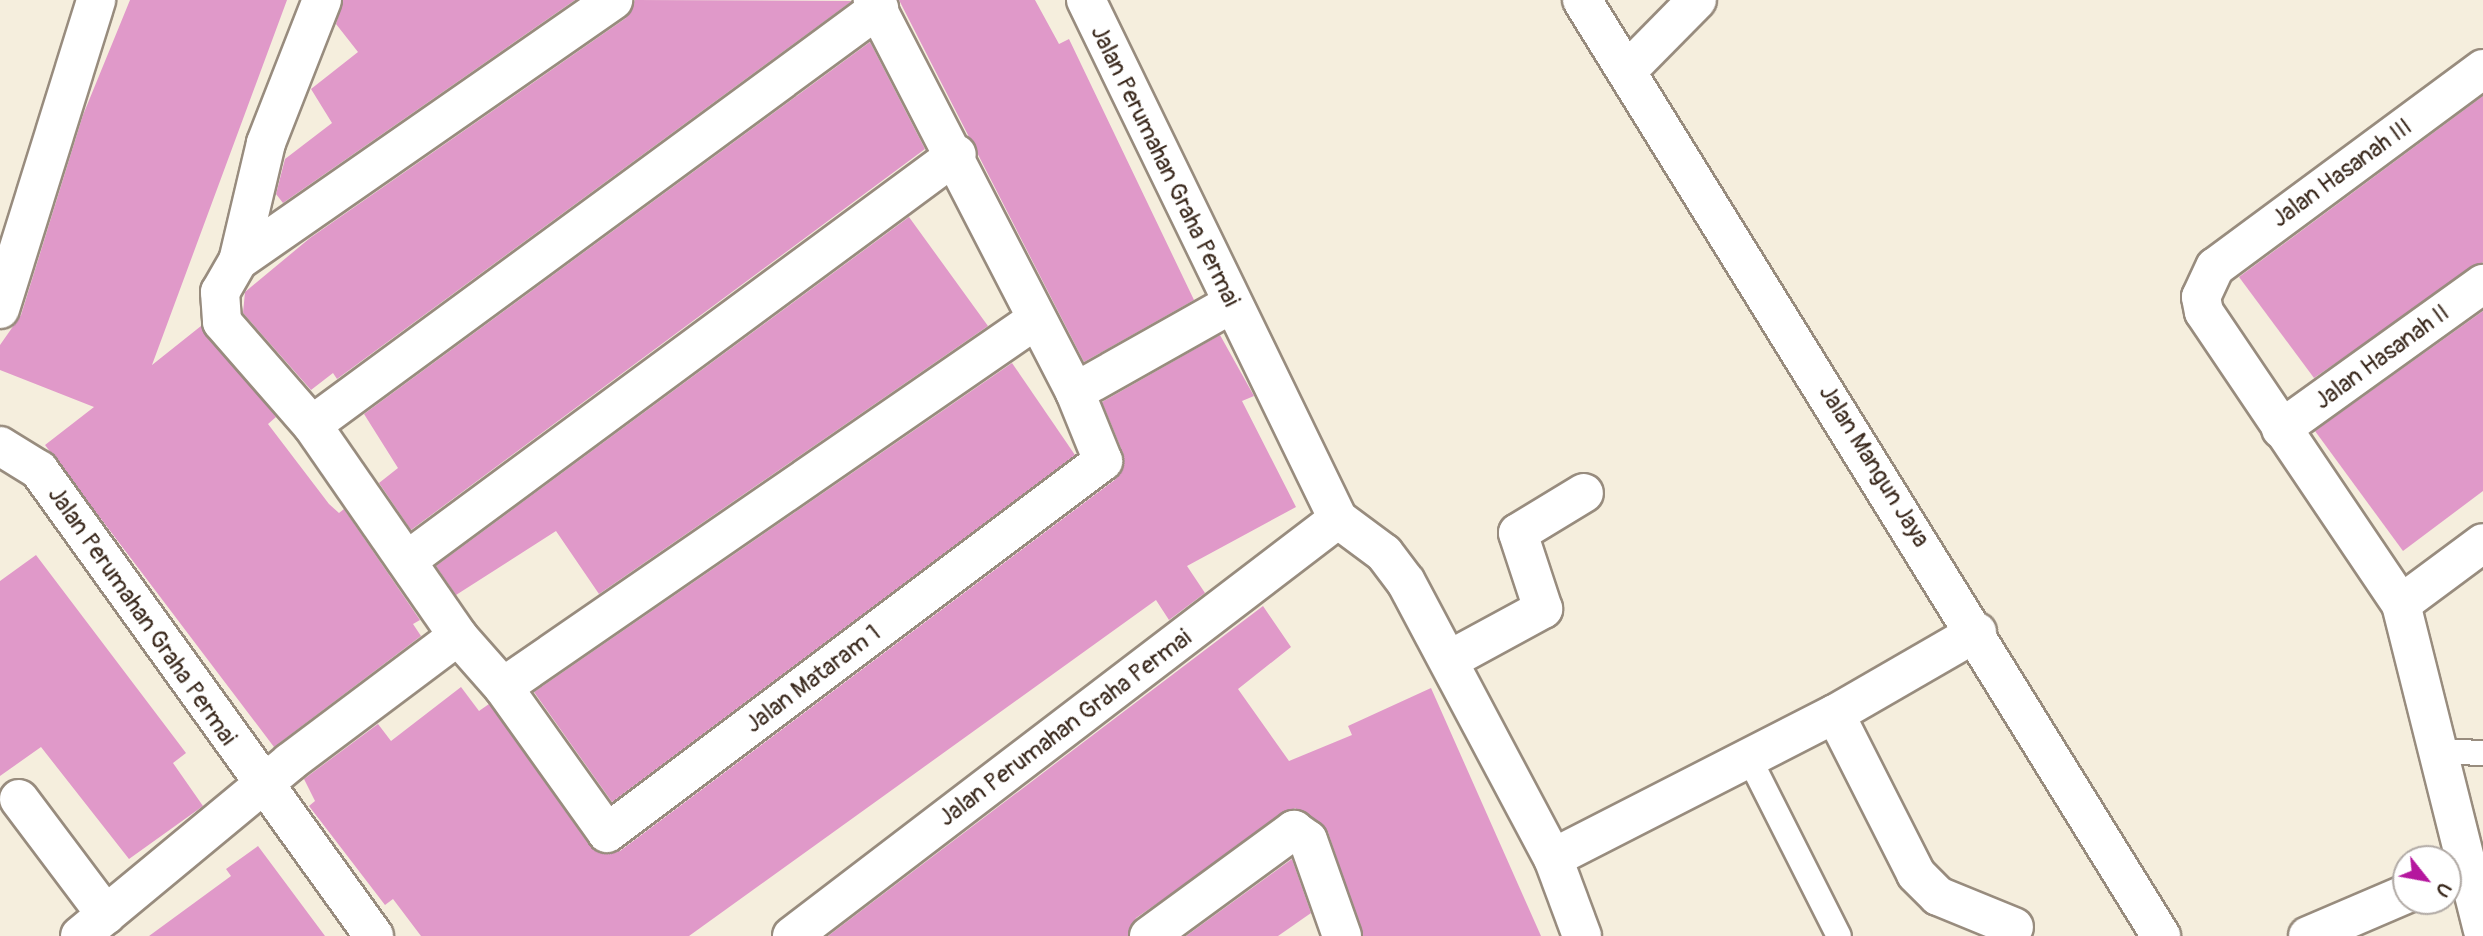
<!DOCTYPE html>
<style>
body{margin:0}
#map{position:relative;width:2483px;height:936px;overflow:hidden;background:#f5eedd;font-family:Pangolin,sans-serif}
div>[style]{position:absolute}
.building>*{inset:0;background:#e099c9}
.roads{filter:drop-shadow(2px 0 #988c7e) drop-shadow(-2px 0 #988c7e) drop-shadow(0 2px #988c7e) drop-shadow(0 -2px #988c7e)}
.service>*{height:24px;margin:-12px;padding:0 12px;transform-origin:12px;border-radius:12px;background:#fff}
.minor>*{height:38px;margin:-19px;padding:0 19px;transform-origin:19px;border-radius:19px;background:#fff}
.tertiary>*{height:38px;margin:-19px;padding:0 19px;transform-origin:19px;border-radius:19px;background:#fff}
span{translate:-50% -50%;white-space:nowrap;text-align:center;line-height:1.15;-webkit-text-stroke:5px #fff;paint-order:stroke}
.street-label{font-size:24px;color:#3b2a1e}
.north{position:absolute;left:2392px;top:845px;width:70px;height:70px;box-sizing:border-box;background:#fff;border:2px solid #b1aaa5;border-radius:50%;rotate:121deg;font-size:19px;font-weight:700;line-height:28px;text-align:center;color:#3b2a1e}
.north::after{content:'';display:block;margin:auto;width:24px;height:32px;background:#b5179e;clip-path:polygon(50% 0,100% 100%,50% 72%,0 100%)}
</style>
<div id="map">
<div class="building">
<div style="clip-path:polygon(130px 0,287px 0,152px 365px,201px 326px,276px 417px,268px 424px,329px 504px,339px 513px,344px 509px,420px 620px,413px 624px,421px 636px,274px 747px,45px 445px,94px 407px,0 370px,0 345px,21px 315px,83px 115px)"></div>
<div style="clip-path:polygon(343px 0,575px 0,283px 203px,276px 194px,285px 159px,332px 123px,311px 89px,358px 52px,336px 24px)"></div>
<div style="clip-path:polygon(635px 0,852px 1px,337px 379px,333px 373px,311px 390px,243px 313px,245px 292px,310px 238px,626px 18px)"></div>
<div style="clip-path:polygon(899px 0,1035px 0,1059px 44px,1069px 39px,1194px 300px,1084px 362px)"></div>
<div style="clip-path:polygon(870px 42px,925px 149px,411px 530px,379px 483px,398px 468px,364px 414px)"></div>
<div style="clip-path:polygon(2483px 96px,2483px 262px,2314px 378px,2239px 277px)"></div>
<div style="clip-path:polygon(909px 217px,988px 326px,599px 594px,556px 531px,456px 595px,436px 566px)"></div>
<div style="clip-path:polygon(2483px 311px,2483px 491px,2403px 551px,2315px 431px)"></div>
<div style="clip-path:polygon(1220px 335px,1254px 396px,1242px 401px,1296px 507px,1187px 566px,1205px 593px,1169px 620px,1156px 600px,689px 936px,421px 936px,393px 899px,385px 905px,309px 806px,315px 801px,304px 779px,378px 724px,391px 741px,461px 687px,479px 711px,489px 704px,590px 846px,599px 853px,620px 851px,1116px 479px,1123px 453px,1102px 402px)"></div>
<div style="clip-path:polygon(1012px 363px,1075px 455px,612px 802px,534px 692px)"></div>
<div style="clip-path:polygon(36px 555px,186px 753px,173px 763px,203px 806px,129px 859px,41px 747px,0 776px,0 581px)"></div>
<div style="clip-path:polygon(1263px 606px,1291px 647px,1238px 689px,1289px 761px,1352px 735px,1348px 726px,1431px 688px,1541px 936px,1363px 936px,1328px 832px,1295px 808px,1136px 918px,1128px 936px,828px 936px)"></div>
<div style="clip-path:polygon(258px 846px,325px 936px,149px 936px,231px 876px,226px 869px)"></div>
<div style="clip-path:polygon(1292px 859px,1311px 913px,1278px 936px,1186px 936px)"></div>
</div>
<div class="roads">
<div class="service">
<div style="left:2433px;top:751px;width:50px;rotate:2.3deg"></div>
<div style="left:1749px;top:758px;width:199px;rotate:63.2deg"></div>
</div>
<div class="minor">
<div style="left:322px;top:0;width:154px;rotate:111.4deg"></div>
<div style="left:266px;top:143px;width:121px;rotate:103.3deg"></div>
<div style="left:238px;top:261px;width:36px;rotate:120deg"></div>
<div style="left:220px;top:292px;width:30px;rotate:86deg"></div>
<div style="left:222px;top:322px;width:137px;rotate:48.9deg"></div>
<div style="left:312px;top:425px;width:257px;rotate:55.3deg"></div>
<div style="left:458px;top:636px;width:68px;rotate:48.6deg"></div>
<div style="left:503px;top:687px;width:179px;rotate:54.5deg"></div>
<div style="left:607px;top:833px;width:620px;rotate:-36.87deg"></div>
<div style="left:1103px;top:461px;width:74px;rotate:-112.1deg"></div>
<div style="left:1075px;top:392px;width:441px;rotate:-117.3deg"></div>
<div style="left:1086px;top:0;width:577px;rotate:64.1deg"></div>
<div style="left:2483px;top:69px;width:333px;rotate:143.5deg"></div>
<div style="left:2215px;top:267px;width:33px;rotate:115deg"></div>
<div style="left:2201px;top:297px;width:15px;rotate:79deg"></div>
<div style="left:2204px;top:312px;width:352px;rotate:56deg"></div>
<div style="left:2401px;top:604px;width:336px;rotate:75.9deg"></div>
<div style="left:1628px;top:70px;width:98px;rotate:-45.4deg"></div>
<div style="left:238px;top:261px;width:457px;rotate:-34.8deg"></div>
<div style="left:0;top:309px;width:324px;rotate:-72.7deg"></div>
<div style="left:1075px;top:392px;width:179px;rotate:-29.4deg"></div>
<div style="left:312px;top:425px;width:704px;rotate:-36.33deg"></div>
<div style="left:2281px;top:429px;width:249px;rotate:-35.7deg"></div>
<div style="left:409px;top:559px;width:681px;rotate:-36.47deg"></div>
<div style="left:2401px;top:604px;width:102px;rotate:-36.6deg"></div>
<div style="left:1451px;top:659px;width:105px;rotate:-28.5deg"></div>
<div style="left:1543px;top:609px;width:80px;rotate:-108.2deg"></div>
<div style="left:1518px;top:533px;width:77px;rotate:-31.2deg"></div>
<div style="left:503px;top:687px;width:645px;rotate:-34.58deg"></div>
<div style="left:1835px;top:714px;width:179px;rotate:63.1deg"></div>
<div style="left:1916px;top:874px;width:31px;rotate:45deg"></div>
<div style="left:1938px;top:896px;width:82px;rotate:22.2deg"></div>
<div style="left:19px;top:799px;width:145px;rotate:53.1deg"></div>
<div style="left:1553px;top:858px;width:317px;rotate:-27.1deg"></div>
<div style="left:1835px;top:714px;width:164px;rotate:-30deg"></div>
<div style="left:80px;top:936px;width:273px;rotate:-39.6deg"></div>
<div style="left:290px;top:762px;width:210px;rotate:-36.9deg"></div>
<div style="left:792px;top:936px;width:687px;rotate:-37.37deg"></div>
<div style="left:1338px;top:519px;width:57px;rotate:36.5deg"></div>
<div style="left:1384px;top:553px;width:36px;rotate:53deg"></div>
<div style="left:1406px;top:582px;width:313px;rotate:62deg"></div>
<div style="left:1553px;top:858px;width:83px;rotate:69.6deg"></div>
<div style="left:1149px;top:936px;width:180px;rotate:-36.2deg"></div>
<div style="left:1294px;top:830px;width:17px;rotate:36deg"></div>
<div style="left:1308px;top:840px;width:102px;rotate:70.5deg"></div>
<div style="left:2308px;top:936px;width:107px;rotate:-23.2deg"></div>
</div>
<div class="tertiary">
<div style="left:1582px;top:0;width:1101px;rotate:58.26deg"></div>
<div style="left:0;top:446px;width:46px;rotate:31.6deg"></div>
<div style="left:39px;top:470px;width:574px;rotate:54.29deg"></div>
</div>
</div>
<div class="street-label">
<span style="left:1165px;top:166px;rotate:64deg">Jalan Perumahan Graha Permai</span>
<span style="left:2342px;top:173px;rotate:-36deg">Jalan Hasanah III</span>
<span style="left:2382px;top:357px;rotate:-36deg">Jalan Hasanah II</span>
<span style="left:1874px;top:466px;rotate:58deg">Jalan Mangun Jaya</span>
<span style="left:142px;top:616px;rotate:55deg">Jalan Perumahan Graha Permai</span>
<span style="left:813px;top:679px;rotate:-37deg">Jalan Mataram 1</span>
<span style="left:1065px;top:728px;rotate:-37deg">Jalan Perumahan Graha Permai</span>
</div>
<div class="north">U</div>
</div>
